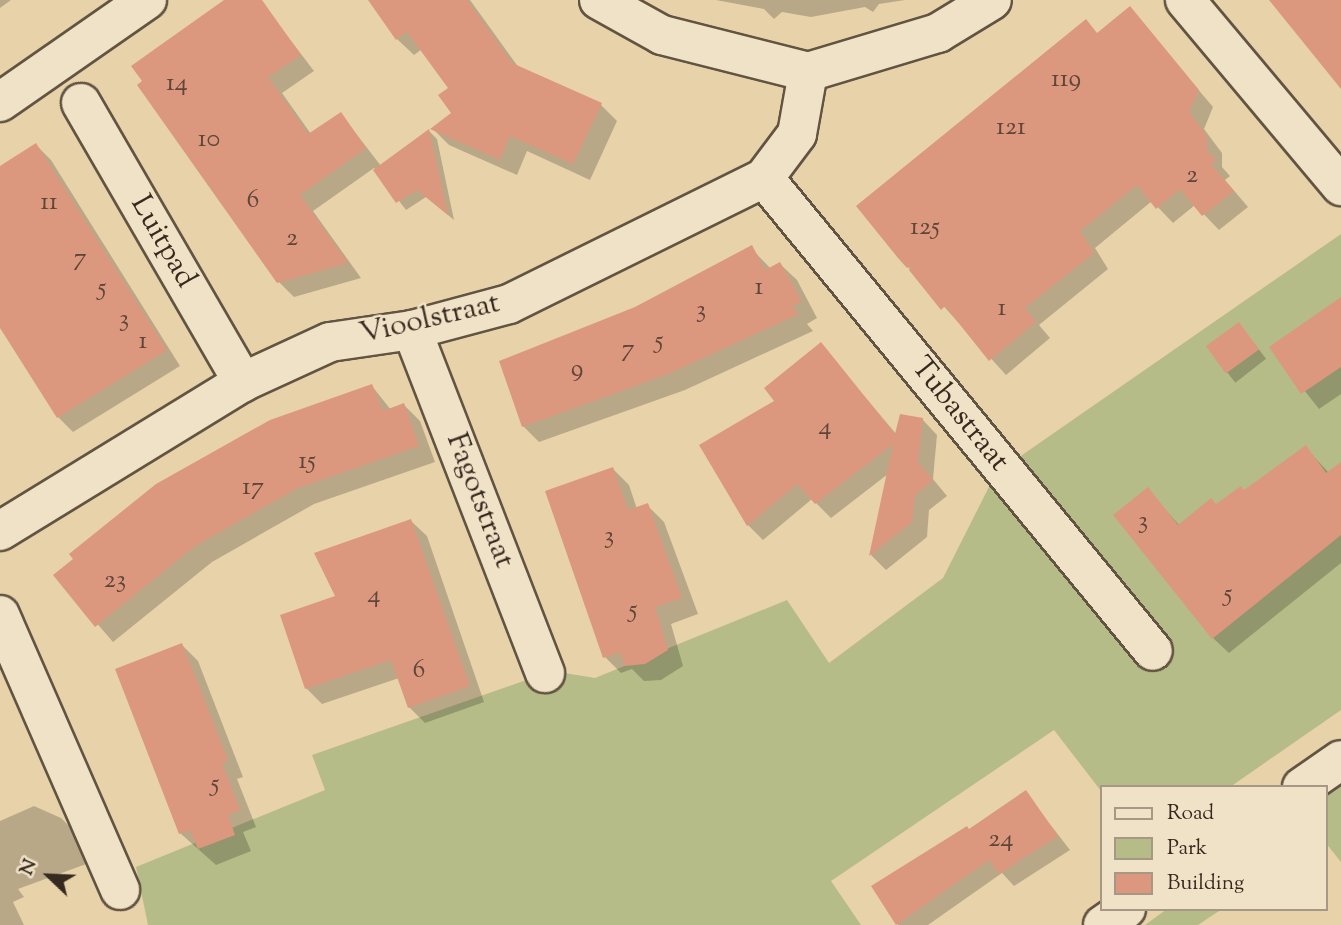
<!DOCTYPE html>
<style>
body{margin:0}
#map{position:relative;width:1341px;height:925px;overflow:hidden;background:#e8d2a9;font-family:"Sorts Mill Goudy",serif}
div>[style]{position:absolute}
.green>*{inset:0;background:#b6bc88}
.shadow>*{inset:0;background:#0003;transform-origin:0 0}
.building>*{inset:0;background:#dc987e;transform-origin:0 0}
.roads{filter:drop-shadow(2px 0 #625442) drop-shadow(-2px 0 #625442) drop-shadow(0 2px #625442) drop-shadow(0 -2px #625442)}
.minor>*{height:38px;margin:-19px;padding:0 19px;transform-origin:19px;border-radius:19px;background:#f0e2c7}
.tertiary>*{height:38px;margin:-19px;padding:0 19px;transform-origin:19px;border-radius:19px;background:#f0e2c7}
span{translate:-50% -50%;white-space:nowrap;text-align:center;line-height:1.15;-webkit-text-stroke:5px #f0e2c7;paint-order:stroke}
.number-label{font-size:26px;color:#604638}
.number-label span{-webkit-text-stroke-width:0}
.street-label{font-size:30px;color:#362a20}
.legend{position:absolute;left:1100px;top:785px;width:228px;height:126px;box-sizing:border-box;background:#f0e2c7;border:2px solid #a69884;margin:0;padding:9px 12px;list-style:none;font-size:21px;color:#362a20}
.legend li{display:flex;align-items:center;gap:14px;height:35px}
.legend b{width:35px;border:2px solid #a69884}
.north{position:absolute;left:14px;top:841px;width:70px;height:70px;-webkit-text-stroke:5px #f0e2c7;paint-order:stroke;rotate:293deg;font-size:19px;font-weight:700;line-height:28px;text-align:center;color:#362a20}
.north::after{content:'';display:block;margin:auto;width:24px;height:32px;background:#362a20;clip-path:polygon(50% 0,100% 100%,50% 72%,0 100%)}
</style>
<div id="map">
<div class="green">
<div style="clip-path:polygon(1341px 234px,1341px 710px,1230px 787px,1101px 787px,1101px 791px,1054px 730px,831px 881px,861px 925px,148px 925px,136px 867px,325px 790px,312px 755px,552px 671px,595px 678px,787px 600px,829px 663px,943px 578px,996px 473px)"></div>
<div style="clip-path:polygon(1341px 786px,1341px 862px,1325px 842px,1325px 797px)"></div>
<div style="clip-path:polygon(1167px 909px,1222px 909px,1198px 925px,1145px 925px)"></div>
</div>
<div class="shadow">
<div style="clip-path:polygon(0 0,11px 0,0 8px)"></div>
<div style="clip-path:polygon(228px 0,260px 0,314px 71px,282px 93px,311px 134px,341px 114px,381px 166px,429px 131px,437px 139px,454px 220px,426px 197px,406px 210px,374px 168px,313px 211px,361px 278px,294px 297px,279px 282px)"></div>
<div style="clip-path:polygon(382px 0,470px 0,519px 68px,601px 105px,617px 121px,590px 180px,527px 151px,517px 175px,449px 145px,433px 129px,454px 114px,450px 89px,422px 49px,414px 55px,397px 39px)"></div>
<div style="clip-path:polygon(716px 0,905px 0,879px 4px,873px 12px,865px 7px,811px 17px,782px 12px,774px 19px,764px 9px)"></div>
<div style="clip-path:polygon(1130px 9px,1213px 107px,1204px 129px,1222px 153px,1222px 167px,1230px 176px,1225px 180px,1248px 207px,1219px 230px,1195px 205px,1173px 223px,1152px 201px,1095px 248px,1108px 269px,1039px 325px,1050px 338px,1006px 375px,899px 257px,1098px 34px)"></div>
<div style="clip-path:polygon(36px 145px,51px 160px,180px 366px,73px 432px,58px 417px,3px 329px,0 168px)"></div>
<div style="clip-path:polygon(751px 248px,771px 269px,780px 264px,797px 280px,817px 318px,807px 324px,813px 331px,685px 390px,539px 442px,523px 426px)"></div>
<div style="clip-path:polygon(1341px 299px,1341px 394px,1319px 409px,1271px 348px)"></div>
<div style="left:1239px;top:324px;width:44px;height:39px;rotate:52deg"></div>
<div style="clip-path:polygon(821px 345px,897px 435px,922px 419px,937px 435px,933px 479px,947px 496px,929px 510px,927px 537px,886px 570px,871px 555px,888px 474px,831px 518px,812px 499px,763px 540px,748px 525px,702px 446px,777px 401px)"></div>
<div style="clip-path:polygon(372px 386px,391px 410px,404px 405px,420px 421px,435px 462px,314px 504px,212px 562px,113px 642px,56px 576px)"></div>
<div style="clip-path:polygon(1306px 448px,1329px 473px,1341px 464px,1341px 563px,1229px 653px,1213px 638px,1148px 490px,1180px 526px,1245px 492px)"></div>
<div style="clip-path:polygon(613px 469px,629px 485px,637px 509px,647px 505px,664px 522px,698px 614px,671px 624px,683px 666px,661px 680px,644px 681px,632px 669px,621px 673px,605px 657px)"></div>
<div style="clip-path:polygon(411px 521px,427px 536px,484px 702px,425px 723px,409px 707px,399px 678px,322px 704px,306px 688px,338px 597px)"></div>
<div style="clip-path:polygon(182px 645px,198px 661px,243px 777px,237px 779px,256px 827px,243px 832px,251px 851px,216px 865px,180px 833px)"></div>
<div style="clip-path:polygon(1025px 792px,1070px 850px,1014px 886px,1002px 873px,928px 925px,898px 925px,874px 887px,970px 831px)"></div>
<div style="clip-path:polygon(34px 806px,61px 818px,78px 835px,89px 863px,18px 889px,24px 897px,13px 902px,24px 925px,0 925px,0 821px)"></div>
</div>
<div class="building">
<div style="clip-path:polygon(224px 0,262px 0,301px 55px,268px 77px,308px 134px,341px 112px,366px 148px,300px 195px,348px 263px,277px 283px,137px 85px,142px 81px,131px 66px)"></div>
<div style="clip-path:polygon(368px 0,467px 0,512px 63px,602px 103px,573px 164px,510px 136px,500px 160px,430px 129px,451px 113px,438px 95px,448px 88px,407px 32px,396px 40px)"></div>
<div style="clip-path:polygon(1269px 0,1341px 0,1341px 89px)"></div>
<div style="clip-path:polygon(1130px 6px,1199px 90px,1189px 112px,1207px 136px,1207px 150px,1216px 160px,1211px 164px,1234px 191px,1202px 216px,1180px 189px,1156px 209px,1137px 185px,1080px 231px,1094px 253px,1025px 308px,1036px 322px,989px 361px,945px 306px,941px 310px,909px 270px,911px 266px,907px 268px,898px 258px,856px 206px,1086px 19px,1097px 33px)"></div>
<div style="clip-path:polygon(429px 129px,448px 215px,417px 190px,396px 203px,373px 170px)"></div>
<div style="clip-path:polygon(36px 143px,167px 350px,57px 418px,0 328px,0 166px)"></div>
<div style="clip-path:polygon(752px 245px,765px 270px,780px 262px,802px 301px,792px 307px,799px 314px,668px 374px,522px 427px,499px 361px,635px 307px)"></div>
<div style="clip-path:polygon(1341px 297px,1341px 367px,1301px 394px,1269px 347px)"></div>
<div style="left:1239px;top:322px;width:34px;height:41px;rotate:54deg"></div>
<div style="clip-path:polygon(821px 342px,895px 434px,900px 414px,923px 418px,918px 462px,933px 480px,915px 495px,912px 522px,869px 556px,893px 444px,815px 504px,797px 484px,747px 526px,699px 445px,774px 401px,764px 388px)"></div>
<div style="clip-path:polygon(372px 384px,383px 411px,404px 403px,419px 446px,298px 488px,195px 546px,95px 627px,53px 575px,73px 559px,69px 554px,156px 484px,270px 420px)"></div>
<div style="clip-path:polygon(1306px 445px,1326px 473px,1341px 462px,1341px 535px,1212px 639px,1113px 515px,1148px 487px,1178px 525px,1211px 498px,1216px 504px,1241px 486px,1244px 490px)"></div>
<div style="clip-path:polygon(613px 467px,628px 510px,648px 503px,682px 598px,655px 607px,668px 650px,645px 664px,625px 666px,620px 652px,603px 658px,545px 491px)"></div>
<div style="clip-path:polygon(411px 519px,470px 686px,408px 708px,391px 660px,305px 689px,280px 615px,335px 596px,314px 553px)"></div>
<div style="clip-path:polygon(182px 643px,228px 760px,222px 763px,240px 810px,228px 815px,235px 835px,198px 849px,190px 830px,179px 834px,115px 669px)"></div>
<div style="clip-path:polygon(1026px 790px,1058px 836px,999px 874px,989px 860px,896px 925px,871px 886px,967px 826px,969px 829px)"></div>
</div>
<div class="roads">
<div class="minor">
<div style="left:599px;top:0;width:72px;rotate:29.1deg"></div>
<div style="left:662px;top:35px;width:151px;rotate:14.2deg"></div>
<div style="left:808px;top:72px;width:136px;rotate:-16.7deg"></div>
<div style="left:938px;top:33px;width:63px;rotate:-31.4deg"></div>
<div style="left:1185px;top:0;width:243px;rotate:50deg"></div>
<div style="left:0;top:102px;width:179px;rotate:-34.8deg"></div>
<div style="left:81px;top:103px;width:323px;rotate:59.9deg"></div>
<div style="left:764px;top:178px;width:612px;rotate:50.57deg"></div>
<div style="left:412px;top:330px;width:368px;rotate:68.8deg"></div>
<div style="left:0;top:531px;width:285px;rotate:-31.5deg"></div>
<div style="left:243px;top:382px;width:96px;rotate:-24.7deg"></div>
<div style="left:330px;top:342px;width:83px;rotate:-8.3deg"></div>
<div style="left:412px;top:330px;width:100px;rotate:-15deg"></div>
<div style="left:509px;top:304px;width:284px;rotate:-26.3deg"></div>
<div style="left:764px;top:178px;width:55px;rotate:-53.1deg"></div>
<div style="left:797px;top:134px;width:63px;rotate:-79.9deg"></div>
<div style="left:0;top:615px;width:300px;rotate:66.4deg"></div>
</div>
<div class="tertiary">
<div style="left:1302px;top:787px;width:47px;rotate:-34.7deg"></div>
<div style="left:1103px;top:925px;width:28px;rotate:-35deg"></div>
</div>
</div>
<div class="number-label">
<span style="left:1066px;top:80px">119</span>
<span style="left:177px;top:84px">14</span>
<span style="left:1011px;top:128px">121</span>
<span style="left:209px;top:140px">10</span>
<span style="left:1192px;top:176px">2</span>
<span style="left:253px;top:201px">6</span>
<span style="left:49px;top:203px">11</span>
<span style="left:925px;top:228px">125</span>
<span style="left:292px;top:239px">2</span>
<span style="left:80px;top:259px">7</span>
<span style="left:759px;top:288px">1</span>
<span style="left:102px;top:289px">5</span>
<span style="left:1002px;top:309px">1</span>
<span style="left:701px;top:311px">3</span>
<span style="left:124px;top:320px">3</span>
<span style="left:143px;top:342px">1</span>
<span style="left:659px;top:342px">5</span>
<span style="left:628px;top:350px">7</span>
<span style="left:577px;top:370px">9</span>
<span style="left:825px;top:428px">4</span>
<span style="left:307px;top:462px">15</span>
<span style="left:253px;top:488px">17</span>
<span style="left:1143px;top:522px">3</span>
<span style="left:609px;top:537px">3</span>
<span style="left:115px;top:581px">23</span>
<span style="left:1228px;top:595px">5</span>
<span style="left:374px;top:596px">4</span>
<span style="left:633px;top:611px">5</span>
<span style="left:419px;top:671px">6</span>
<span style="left:215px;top:785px">5</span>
<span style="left:1001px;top:840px">24</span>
</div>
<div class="street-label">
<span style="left:162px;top:242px;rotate:60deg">Luitpad</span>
<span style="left:430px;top:320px;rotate:-13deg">Vioolstraat</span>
<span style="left:959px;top:415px;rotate:51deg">Tubastraat</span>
<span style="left:479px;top:501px;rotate:69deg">Fagotstraat</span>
</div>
<ul class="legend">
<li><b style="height:9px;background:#f0e2c7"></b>Road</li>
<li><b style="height:19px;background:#b6bc88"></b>Park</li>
<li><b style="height:19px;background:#dc987e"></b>Building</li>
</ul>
<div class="north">N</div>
</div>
